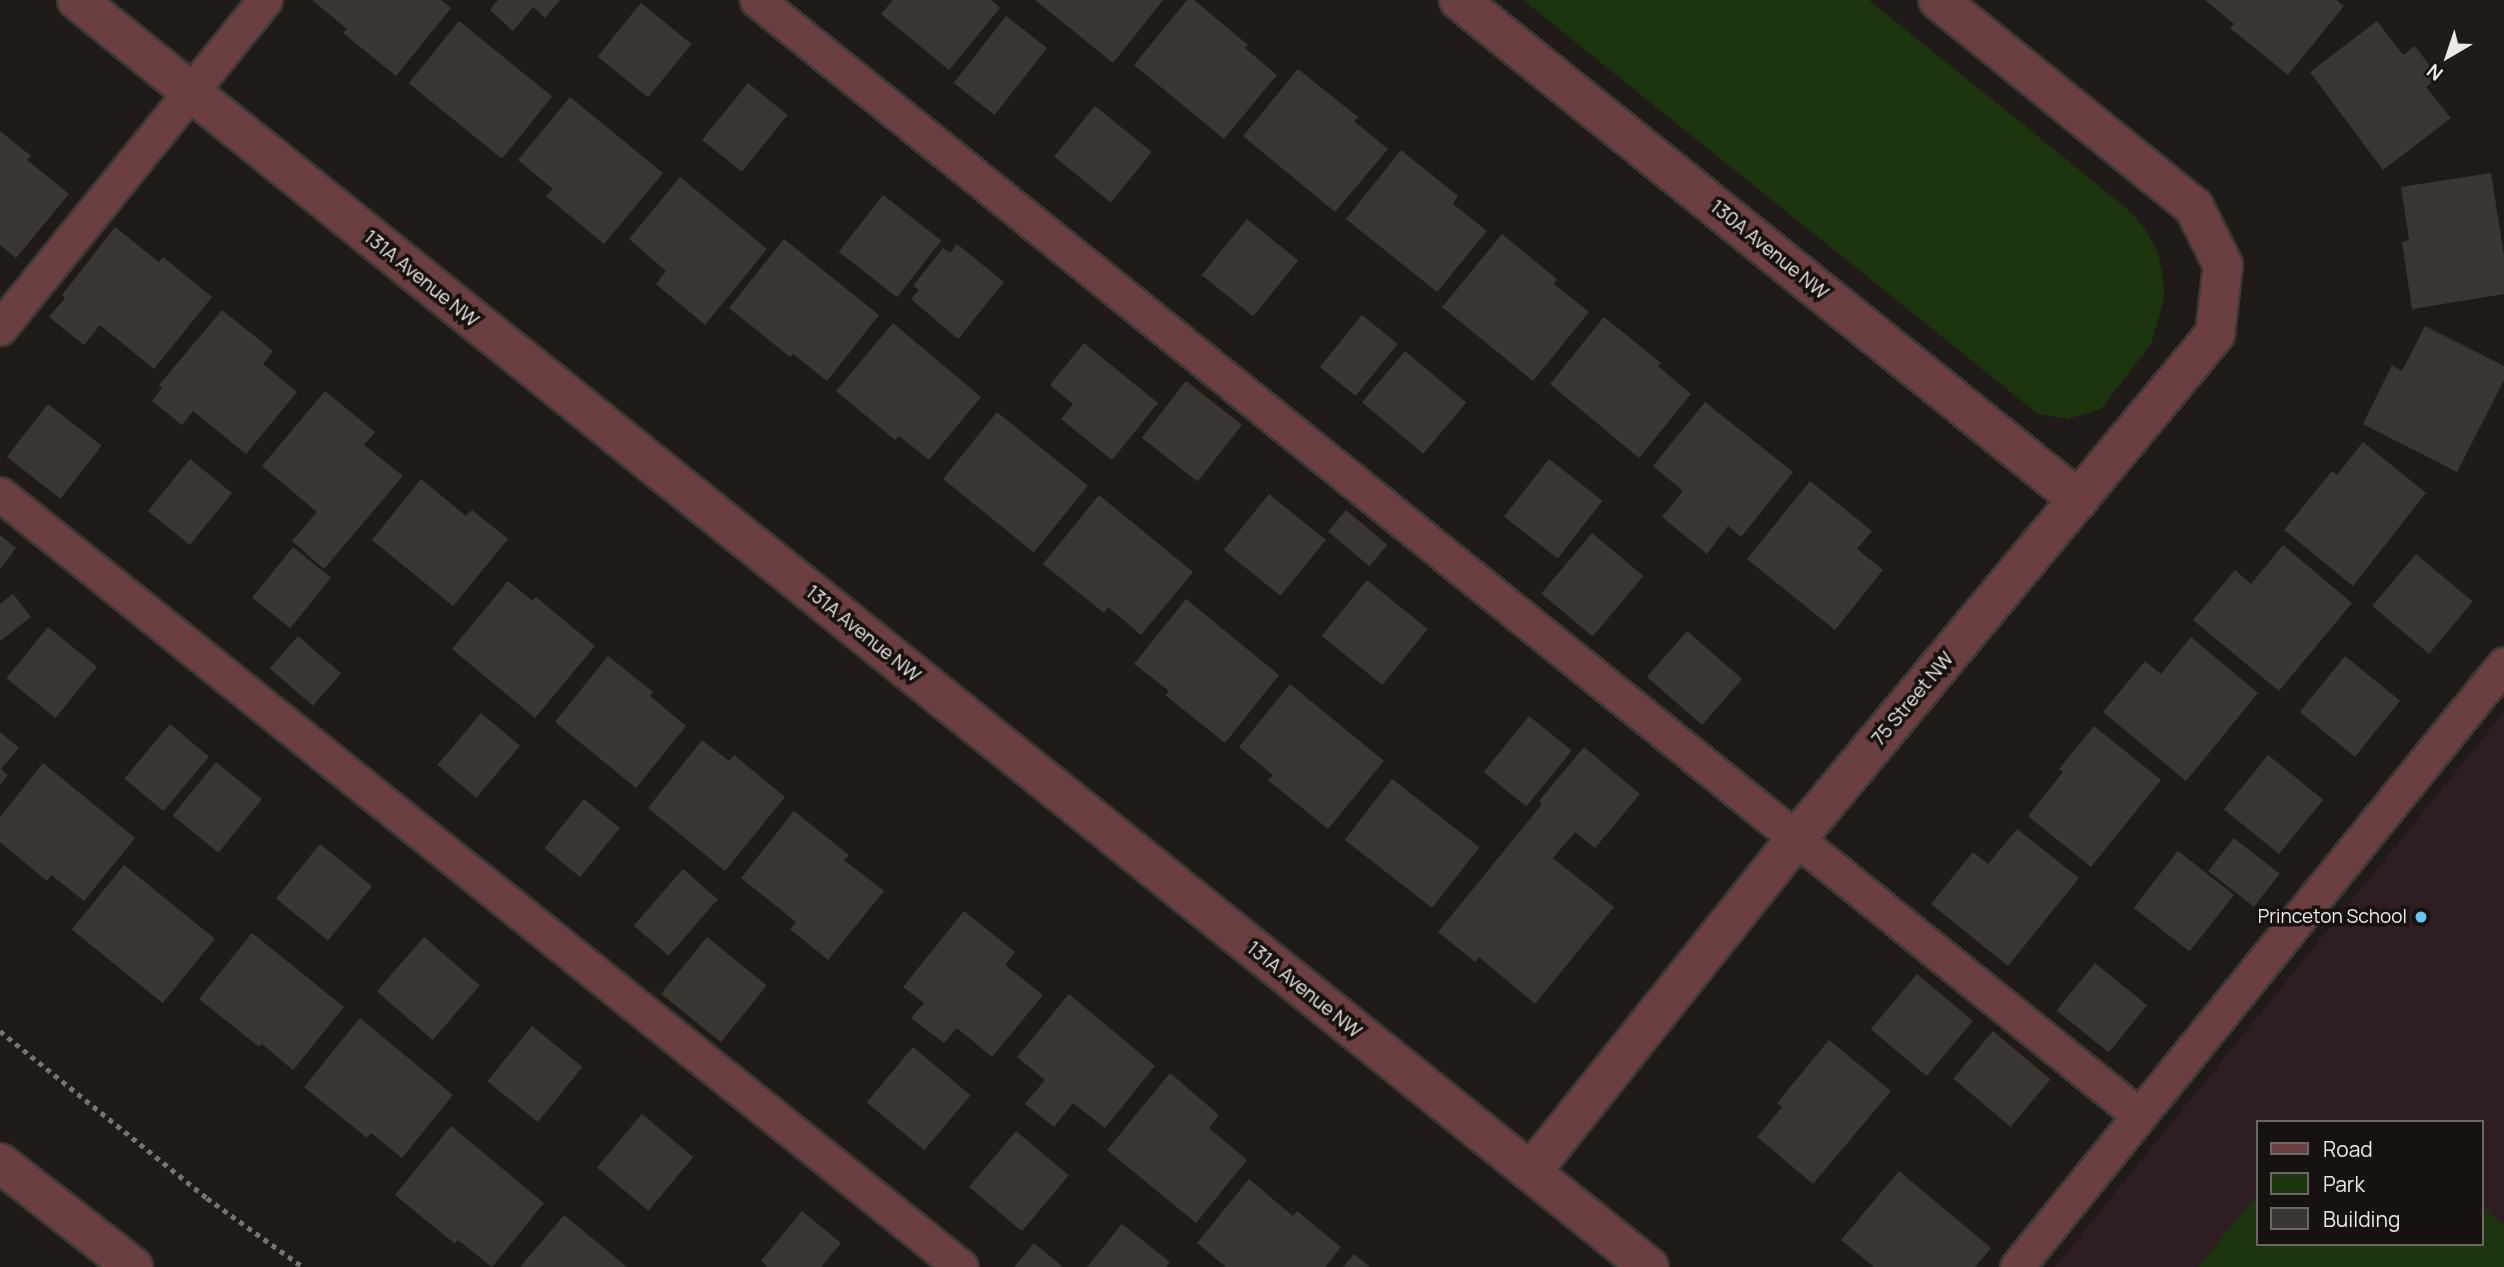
<!DOCTYPE html>
<style>
body{margin:0}
#map{position:relative;width:2504px;height:1267px;overflow:hidden;background:#201b18;font-family:Manrope,sans-serif}
div>[style]{position:absolute}
.education>*{inset:0;background:#2f1d24}
.green>*{inset:0;background:#1d350f}
.building>*{inset:0;background:#3b3632;transform-origin:0 0}
.path>*{height:4.5px;margin-top:-2.25px;transform-origin:0;background:repeating-linear-gradient(90deg,#797472 0 5px,transparent 0 10px)}
.roads{filter:drop-shadow(2px 0 #3d3835) drop-shadow(-2px 0 #3d3835) drop-shadow(0 2px #3d3835) drop-shadow(0 -2px #3d3835)}
.service>*{height:33px;margin:-16.5px;padding:0 16.5px;transform-origin:16.5px;border-radius:16.5px;background:#6b3e41}
.minor>*{height:38px;margin:-19px;padding:0 19px;transform-origin:19px;border-radius:19px;background:#6b3e41}
.tertiary>*{height:38px;margin:-19px;padding:0 19px;transform-origin:19px;border-radius:19px;background:#6b3e41}
.dots>*{width:19px;height:19px;translate:-50% -50%;box-sizing:border-box;border:4px solid #17120f;border-radius:50%}
span{translate:-50% -50%;white-space:nowrap;text-align:center;line-height:1.15;-webkit-text-stroke:7px #17120f;paint-order:stroke}
.street-label{font-size:19px;color:#ece8e6}
.poi-label{font-size:19px;color:#ece8e6}
.right{translate:-100% -50%;text-align:right}
.legend{position:absolute;left:2256px;top:1120px;width:228px;height:126px;box-sizing:border-box;background:#17120f;border:2px solid #6c6865;margin:0;padding:9px 12px;list-style:none;font-size:21px;color:#ece8e6}
.legend li{display:flex;align-items:center;gap:14px;height:35px}
.legend b{width:35px;border:2px solid #6c6865}
.north{position:absolute;left:2413px;top:21px;width:70px;height:70px;-webkit-text-stroke:5px #17120f;paint-order:stroke;rotate:219deg;font-size:19px;font-weight:700;line-height:28px;text-align:center;color:#ece8e6}
.north::after{content:'';display:block;margin:auto;width:24px;height:32px;background:#ece8e6;clip-path:polygon(50% 0,100% 100%,50% 72%,0 100%)}
</style>
<div id="map">
<div class="education">
<div style="clip-path:polygon(evenodd,2504px 712px,2504px 1267px,2055px 1267px,2504px 712px,2257px 1122px,2481px 1122px,2481px 1244px,2257px 1244px,2257px 1122px)"></div>
</div>
<div class="green">
<div style="clip-path:polygon(1523px 0,1869px 0,2129px 210px,2145px 229px,2157px 251px,2163px 276px,2164px 299px,2151px 344px,2101px 409px,2068px 419px,2038px 414px)"></div>
<div style="clip-path:polygon(2257px 1195px,2257px 1244px,2481px 1244px,2481px 1206px,2504px 1225px,2504px 1267px,2198px 1267px)"></div>
</div>
<div class="building">
<div style="clip-path:polygon(312px 0,441px 0,451px 8px,396px 76px,343px 33px,347px 29px)"></div>
<div style="clip-path:polygon(498px 0,560px 0,545px 18px,533px 7px,513px 31px,490px 10px)"></div>
<div style="clip-path:polygon(893px 0,991px 0,1000px 8px,949px 70px,881px 14px)"></div>
<div style="clip-path:polygon(1035px 0,1163px 0,1113px 63px)"></div>
<div style="clip-path:polygon(1187px 0,1194px 0,1248px 45px,1245px 48px,1277px 75px,1224px 139px,1134px 65px)"></div>
<div style="clip-path:polygon(2205px 0,2336px 0,2344px 6px,2288px 75px,2230px 28px,2234px 24px)"></div>
<div style="left:641px;top:3px;width:65px;height:69px;rotate:39deg"></div>
<div style="left:1006px;top:16px;width:52px;height:85px;rotate:38deg"></div>
<div style="left:459px;top:21px;width:120px;height:80px;rotate:39deg"></div>
<div style="clip-path:polygon(2377px 21px,2403px 55px,2415px 46px,2438px 77px,2426px 87px,2451px 118px,2383px 170px,2310px 72px)"></div>
<div style="clip-path:polygon(1298px 69px,1358px 117px,1354px 121px,1388px 149px,1335px 212px,1243px 136px)"></div>
<div style="left:748px;top:83px;width:51px;height:73px;rotate:39deg"></div>
<div style="clip-path:polygon(570px 97px,663px 173px,604px 244px,546px 196px,553px 189px,518px 160px)"></div>
<div style="left:1095px;top:106px;width:73px;height:65px;rotate:39deg"></div>
<div style="clip-path:polygon(0 131px,31px 156px,27px 160px,69px 194px,16px 258px,0 245px)"></div>
<div style="clip-path:polygon(1401px 150px,1458px 196px,1453px 204px,1487px 231px,1437px 292px,1346px 219px)"></div>
<div style="clip-path:polygon(2491px 173px,2504px 255px,2504px 294px,2412px 309px,2402px 242px,2409px 240px,2401px 187px)"></div>
<div style="clip-path:polygon(680px 177px,767px 249px,705px 325px,656px 284px,666px 271px,629px 239px)"></div>
<div style="left:883px;top:195px;width:74px;height:72px;rotate:38deg"></div>
<div style="left:1247px;top:219px;width:66px;height:72px;rotate:39deg"></div>
<div style="clip-path:polygon(115px 227px,159px 262px,163px 257px,212px 297px,154px 369px,100px 325px,84px 345px,49px 317px,65px 298px,62px 295px)"></div>
<div style="clip-path:polygon(1502px 234px,1557px 279px,1554px 284px,1589px 312px,1533px 381px,1442px 307px)"></div>
<div style="clip-path:polygon(784px 239px,879px 315px,827px 381px,793px 354px,790px 357px,729px 308px)"></div>
<div style="clip-path:polygon(957px 244px,1004px 282px,958px 339px,911px 299px,919px 290px,913px 286px,943px 248px,950px 253px)"></div>
<div style="clip-path:polygon(222px 310px,273px 351px,263px 364px,297px 392px,246px 454px,193px 411px,182px 425px,152px 401px,162px 388px,159px 385px)"></div>
<div style="left:1362px;top:315px;width:46px;height:67px;rotate:39deg"></div>
<div style="clip-path:polygon(1604px 317px,1661px 363px,1658px 366px,1691px 394px,1639px 458px,1550px 384px)"></div>
<div style="clip-path:polygon(893px 323px,981px 397px,929px 460px,899px 436px,895px 440px,836px 391px)"></div>
<div style="clip-path:polygon(2425px 326px,2504px 366px,2504px 380px,2457px 472px,2363px 424px,2392px 365px,2402px 371px)"></div>
<div style="clip-path:polygon(1084px 343px,1158px 403px,1112px 460px,1061px 419px,1073px 404px,1050px 385px)"></div>
<div style="left:1405px;top:351px;width:80px;height:67px;rotate:40deg"></div>
<div style="left:1186px;top:381px;width:71px;height:72px;rotate:38deg"></div>
<div style="clip-path:polygon(325px 391px,375px 432px,364px 445px,403px 476px,324px 569px,292px 541px,317px 512px,262px 466px)"></div>
<div style="clip-path:polygon(1705px 402px,1793px 472px,1741px 537px,1728px 526px,1707px 554px,1662px 517px,1683px 491px,1653px 466px)"></div>
<div style="left:48px;top:404px;width:68px;height:67px;rotate:38deg"></div>
<div style="left:997px;top:412px;width:117px;height:86px;rotate:39deg"></div>
<div style="clip-path:polygon(2363px 442px,2426px 493px,2353px 586px,2284px 530px,2332px 471px,2337px 475px)"></div>
<div style="left:190px;top:459px;width:54px;height:67px;rotate:39deg"></div>
<div style="left:1549px;top:459px;width:68px;height:73px;rotate:38deg"></div>
<div style="clip-path:polygon(421px 479px,466px 516px,472px 510px,508px 539px,453px 606px,372px 540px)"></div>
<div style="clip-path:polygon(1810px 481px,1872px 531px,1857px 549px,1883px 570px,1835px 630px,1747px 559px)"></div>
<div style="left:1269px;top:494px;width:73px;height:72px;rotate:39deg"></div>
<div style="clip-path:polygon(1099px 495px,1193px 572px,1141px 635px,1108px 607px,1104px 613px,1043px 564px)"></div>
<div style="left:1346px;top:510px;width:54px;height:28px;rotate:40deg"></div>
<div style="left:1592px;top:533px;width:67px;height:79px;rotate:40deg"></div>
<div style="clip-path:polygon(0 535px,16px 548px,0 569px)"></div>
<div style="clip-path:polygon(2283px 545px,2352px 603px,2279px 691px,2193px 620px,2235px 570px,2251px 584px)"></div>
<div style="left:293px;top:547px;width:49px;height:65px;rotate:39deg"></div>
<div style="left:2416px;top:554px;width:74px;height:68px;rotate:40deg"></div>
<div style="left:1367px;top:580px;width:78px;height:72px;rotate:39deg"></div>
<div style="clip-path:polygon(508px 581px,533px 601px,536px 597px,595px 646px,535px 718px,452px 649px)"></div>
<div style="clip-path:polygon(13px 594px,31px 617px,0 641px,0 604px)"></div>
<div style="clip-path:polygon(1186px 599px,1279px 675px,1225px 743px,1165px 695px,1169px 691px,1134px 664px)"></div>
<div style="left:48px;top:627px;width:63px;height:66px;rotate:39deg"></div>
<div style="left:1687px;top:631px;width:73px;height:61px;rotate:41deg"></div>
<div style="left:298px;top:636px;width:57px;height:43px;rotate:41deg"></div>
<div style="clip-path:polygon(2191px 637px,2258px 693px,2186px 781px,2103px 712px,2145px 661px,2161px 674px)"></div>
<div style="clip-path:polygon(608px 656px,653px 692px,650px 696px,686px 726px,636px 788px,555px 722px)"></div>
<div style="left:2345px;top:656px;width:71px;height:72px;rotate:39deg"></div>
<div style="clip-path:polygon(1290px 684px,1384px 761px,1328px 829px,1268px 780px,1273px 775px,1239px 747px)"></div>
<div style="left:481px;top:713px;width:51px;height:68px;rotate:40deg"></div>
<div style="left:1529px;top:716px;width:55px;height:72px;rotate:39deg"></div>
<div style="left:170px;top:724px;width:51px;height:71px;rotate:40deg"></div>
<div style="clip-path:polygon(2094px 726px,2161px 780px,2091px 867px,2028px 816px,2063px 772px,2059px 769px)"></div>
<div style="clip-path:polygon(0 732px,19px 748px,1px 769px,8px 775px,0 785px)"></div>
<div style="clip-path:polygon(702px 740px,729px 761px,734px 755px,785px 797px,725px 871px,648px 808px)"></div>
<div style="clip-path:polygon(1584px 747px,1640px 794px,1595px 848px,1575px 832px,1553px 858px,1614px 907px,1535px 1004px,1479px 957px,1475px 962px,1438px 932px,1542px 804px,1539px 801px)"></div>
<div style="left:2268px;top:755px;width:71px;height:70px;rotate:39deg"></div>
<div style="left:216px;top:762px;width:59px;height:69px;rotate:39deg"></div>
<div style="clip-path:polygon(43px 763px,135px 838px,84px 901px,51px 875px,47px 881px,0 842px,0 817px)"></div>
<div style="left:1392px;top:779px;width:111px;height:77px;rotate:38deg"></div>
<div style="left:584px;top:799px;width:46px;height:63px;rotate:39deg"></div>
<div style="clip-path:polygon(794px 811px,849px 855px,844px 860px,884px 891px,828px 960px,790px 929px,796px 922px,741px 878px)"></div>
<div style="clip-path:polygon(2017px 829px,2079px 878px,2008px 966px,1931px 904px,1973px 852px,1988px 864px)"></div>
<div style="left:2234px;top:838px;width:58px;height:42px;rotate:38deg"></div>
<div style="left:320px;top:844px;width:67px;height:70px;rotate:39deg"></div>
<div style="left:2178px;top:851px;width:71px;height:72px;rotate:38deg"></div>
<div style="left:124px;top:865px;width:117px;height:83px;rotate:39deg"></div>
<div style="left:683px;top:869px;width:46px;height:75px;rotate:41deg"></div>
<div style="clip-path:polygon(964px 911px,1015px 952px,1005px 965px,1043px 995px,992px 1057px,957px 1028px,944px 1043px,911px 1018px,924px 1003px,903px 987px)"></div>
<div style="clip-path:polygon(252px 933px,344px 1007px,293px 1070px,262px 1044px,259px 1047px,199px 999px)"></div>
<div style="left:424px;top:937px;width:74px;height:72px;rotate:41deg"></div>
<div style="left:707px;top:937px;width:77px;height:73px;rotate:39deg"></div>
<div style="left:2095px;top:963px;width:67px;height:61px;rotate:39deg"></div>
<div style="left:1917px;top:974px;width:73px;height:72px;rotate:40deg"></div>
<div style="clip-path:polygon(1069px 994px,1155px 1066px,1105px 1128px,1073px 1103px,1054px 1127px,1025px 1104px,1045px 1080px,1017px 1057px)"></div>
<div style="clip-path:polygon(360px 1018px,453px 1095px,402px 1158px,371px 1133px,367px 1138px,304px 1087px)"></div>
<div style="left:532px;top:1026px;width:65px;height:71px;rotate:39deg"></div>
<div style="left:1993px;top:1031px;width:75px;height:62px;rotate:40deg"></div>
<div style="clip-path:polygon(1829px 1040px,1891px 1091px,1813px 1184px,1757px 1137px,1782px 1107px,1777px 1103px)"></div>
<div style="left:913px;top:1047px;width:75px;height:72px;rotate:40deg"></div>
<div style="clip-path:polygon(1170px 1073px,1219px 1115px,1209px 1128px,1247px 1160px,1196px 1223px,1107px 1150px)"></div>
<div style="left:642px;top:1114px;width:67px;height:70px;rotate:40deg"></div>
<div style="clip-path:polygon(451px 1126px,544px 1203px,492px 1267px,458px 1240px,455px 1244px,395px 1195px)"></div>
<div style="left:1016px;top:1131px;width:69px;height:73px;rotate:40deg"></div>
<div style="clip-path:polygon(1899px 1171px,1991px 1248px,1975px 1267px,1874px 1267px,1841px 1240px)"></div>
<div style="clip-path:polygon(1249px 1179px,1293px 1216px,1297px 1211px,1341px 1247px,1325px 1267px,1226px 1267px,1197px 1243px)"></div>
<div style="clip-path:polygon(802px 1211px,841px 1243px,821px 1267px,768px 1267px,761px 1261px)"></div>
<div style="clip-path:polygon(564px 1215px,627px 1267px,520px 1267px)"></div>
<div style="clip-path:polygon(1122px 1224px,1170px 1262px,1166px 1267px,1087px 1267px)"></div>
<div style="clip-path:polygon(1034px 1243px,1063px 1267px,1014px 1267px)"></div>
<div style="clip-path:polygon(1354px 1254px,1370px 1267px,1343px 1267px)"></div>
</div>
<div class="path">
<div style="left:0;top:1031px;width:266px;rotate:38.9deg"></div>
<div style="left:207px;top:1198px;width:118px;rotate:35.7deg"></div>
</div>
<div class="roads">
<div class="service">
<div style="left:757px;top:0;width:1776px;rotate:38.9deg"></div>
<div style="left:0;top:328px;width:422px;rotate:-51.1deg"></div>
<div style="left:0;top:494px;width:1233px;rotate:38.81deg"></div>
<div style="left:2017px;top:1267px;width:775px;rotate:-51.07deg"></div>
</div>
<div class="minor">
<div style="left:77px;top:0;width:2019px;rotate:38.87deg"></div>
<div style="left:1459px;top:0;width:796px;rotate:38.88deg"></div>
<div style="left:1531px;top:1172px;width:427px;rotate:-51.5deg"></div>
<div style="left:1797px;top:838px;width:655px;rotate:-50.33deg"></div>
<div style="left:2215px;top:334px;width:69px;rotate:-83.4deg"></div>
<div style="left:2223px;top:265px;width:65px;rotate:-116.6deg"></div>
<div style="left:2194px;top:207px;width:329px;rotate:-141deg"></div>
</div>
<div class="tertiary">
<div style="left:0;top:1163px;width:169px;rotate:38deg"></div>
</div>
</div>
<div class="dots">
<div style="left:2421px;top:917px;background:#67c4f0"></div>
</div>
<div class="street-label">
<span style="left:1769px;top:250px;rotate:39deg">130A Avenue NW</span>
<span style="left:421px;top:279px;rotate:39deg">131A Avenue NW</span>
<span style="left:863px;top:634px;rotate:39deg">131A Avenue NW</span>
<span style="left:1913px;top:699px;rotate:-50deg">75 Street NW</span>
<span style="left:1304px;top:990px;rotate:39deg">131A Avenue NW</span>
</div>
<div class="poi-label">
<span class="right" style="left:2407px;top:917px">Princeton School</span>
</div>
<ul class="legend">
<li><b style="height:9px;background:#6b3e41"></b>Road</li>
<li><b style="height:19px;background:#1d350f"></b>Park</li>
<li><b style="height:19px;background:#3b3632"></b>Building</li>
</ul>
<div class="north">N</div>
</div>
